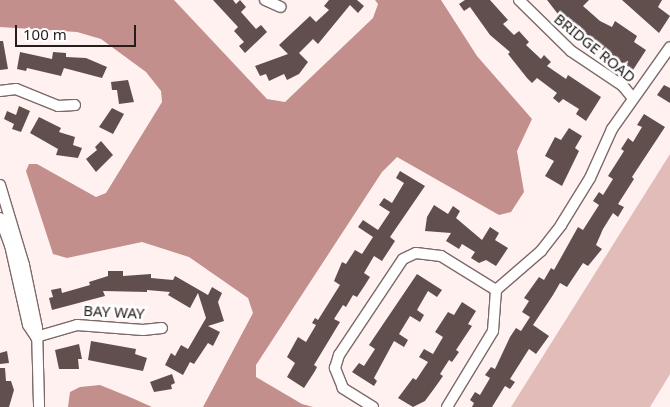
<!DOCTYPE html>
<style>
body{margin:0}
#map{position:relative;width:670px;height:407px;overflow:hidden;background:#fff1f0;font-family:"Noto Sans",sans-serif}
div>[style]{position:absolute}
.green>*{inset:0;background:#e1bcb9}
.water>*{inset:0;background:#c38f8c}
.building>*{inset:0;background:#614f4e}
.roads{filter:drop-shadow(1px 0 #7d6a68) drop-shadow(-1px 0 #7d6a68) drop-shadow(0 1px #7d6a68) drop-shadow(0 -1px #7d6a68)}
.minor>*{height:10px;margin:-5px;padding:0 5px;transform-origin:5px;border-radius:5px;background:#fff}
span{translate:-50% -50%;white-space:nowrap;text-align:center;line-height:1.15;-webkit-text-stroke:5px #fff;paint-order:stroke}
.street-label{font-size:15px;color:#261e1d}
.scale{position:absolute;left:15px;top:25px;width:121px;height:22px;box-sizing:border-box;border:2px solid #261e1d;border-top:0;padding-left:6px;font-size:15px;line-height:18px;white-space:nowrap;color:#261e1d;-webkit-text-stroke:4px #fff;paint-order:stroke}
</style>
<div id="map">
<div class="green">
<div style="clip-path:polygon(670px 154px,670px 374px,650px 407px,511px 407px)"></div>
</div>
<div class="water">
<div style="clip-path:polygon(0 0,174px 0,267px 99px,285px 102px,373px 18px,378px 4px,375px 0,441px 0,477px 56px,532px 119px,517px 151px,524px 192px,511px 212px,499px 215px,397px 157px,382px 172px,256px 365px,256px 377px,302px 404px,313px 407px,203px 407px,253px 313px,248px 298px,189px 257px,142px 242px,67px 258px,53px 254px,26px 171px,29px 164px,37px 164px,96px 197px,106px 193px,162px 102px,161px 91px,146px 72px,101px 39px,77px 32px,0 27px)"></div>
<div style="clip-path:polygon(100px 385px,132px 398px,152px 407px,68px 407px,70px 392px,80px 387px)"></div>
</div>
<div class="building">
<div style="clip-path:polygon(213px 0,233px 0,236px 4px,240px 0,246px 7px,241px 12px,256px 29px,261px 25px,267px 32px,245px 53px,239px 46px,244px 42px,234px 31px,238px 27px)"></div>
<div style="clip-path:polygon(329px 0,357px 0,364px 6px,358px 13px,350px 5px,318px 44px,313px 39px,299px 53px,308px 62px,299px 74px,287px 80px,284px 74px,269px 81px,266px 74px,260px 76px,255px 66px,288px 54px,279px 45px,310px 16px,316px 22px,329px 10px,324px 6px)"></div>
<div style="clip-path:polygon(465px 0,490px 0,508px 20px,503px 24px,514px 35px,519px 31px,529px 42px,526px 45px,541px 59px,544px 55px,551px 62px,547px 66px,566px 79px,568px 75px,601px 97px,586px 121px,576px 114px,579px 109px,563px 99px,559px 103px,553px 98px,557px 93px,537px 78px,532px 83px,527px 78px,508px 54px,510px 52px,490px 35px,470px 7px,464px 11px,459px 4px)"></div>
<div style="clip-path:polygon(547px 0,589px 0,583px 6px,600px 21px,612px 27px,615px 21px,637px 36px,634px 42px,646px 50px,633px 70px,588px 40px,590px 37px,570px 20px,567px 23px,561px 18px)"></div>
<div style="clip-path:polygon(622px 0,662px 0,658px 7px,670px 16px,659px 33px)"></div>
<div style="clip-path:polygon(0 41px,3px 41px,8px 69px,0 70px)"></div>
<div style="clip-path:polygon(20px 52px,52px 59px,53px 52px,66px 53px,66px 57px,86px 58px,107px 67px,102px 78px,64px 68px,61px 76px,27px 68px,26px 71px,17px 69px)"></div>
<div style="clip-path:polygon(128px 80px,134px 102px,119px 104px,117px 90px,112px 90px,111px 82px)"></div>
<div style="clip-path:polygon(664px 85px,670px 88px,670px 103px,657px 95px)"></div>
<div style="clip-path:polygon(19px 106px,30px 111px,21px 132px,12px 129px,14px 124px,4px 119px,7px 111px,16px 115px)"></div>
<div style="clip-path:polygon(112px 108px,124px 114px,113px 134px,99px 127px)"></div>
<div style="clip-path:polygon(644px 114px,665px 127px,632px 177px,634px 179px,618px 204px,624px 207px,618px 217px,613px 213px,603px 229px,596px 245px,602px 249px,588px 266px,583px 263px,567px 287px,560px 283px,553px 295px,533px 325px,549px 336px,536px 354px,529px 349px,510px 379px,515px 382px,510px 389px,505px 386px,492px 407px,472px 407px,474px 403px,470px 400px,475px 392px,480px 395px,490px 378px,485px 375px,491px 367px,495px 369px,510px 337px,516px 328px,521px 331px,530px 317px,522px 312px,529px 301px,524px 298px,539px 277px,544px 280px,551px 268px,554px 270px,578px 227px,583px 230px,599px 205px,593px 201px,599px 192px,603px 195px,613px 179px,608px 176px,624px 151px,621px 149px,628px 138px,633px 142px,642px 127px,637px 125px)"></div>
<div style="clip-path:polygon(39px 117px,61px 128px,59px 132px,75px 137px,73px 145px,82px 148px,78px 158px,56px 155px,58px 149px,30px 133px)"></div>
<div style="clip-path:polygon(569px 128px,582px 136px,575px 148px,579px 151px,562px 186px,545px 176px,554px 161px,545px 156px,555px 137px,561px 140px)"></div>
<div style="clip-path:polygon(101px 141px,113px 155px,96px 172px,86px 159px,97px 150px,95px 147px)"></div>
<div style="clip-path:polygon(400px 171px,425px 186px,390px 237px,395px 241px,382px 261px,374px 256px,364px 273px,370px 277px,365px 285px,357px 297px,353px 295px,346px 307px,343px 305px,334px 319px,340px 322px,314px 365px,317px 367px,315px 371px,304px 388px,287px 377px,295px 363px,287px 357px,298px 337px,306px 342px,316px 325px,312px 323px,315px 318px,318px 320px,340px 285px,334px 281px,342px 262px,346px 264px,355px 250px,362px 254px,373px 237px,358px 227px,363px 220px,378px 230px,390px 212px,379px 205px,384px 198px,392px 203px,404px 183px,396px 178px)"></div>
<div style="clip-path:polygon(434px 205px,448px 214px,453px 206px,460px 211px,456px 218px,482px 240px,490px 227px,499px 233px,495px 240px,508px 248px,496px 266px,486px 260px,479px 263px,471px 258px,475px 252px,462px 244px,459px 249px,446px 241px,451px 233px,425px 231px,427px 217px)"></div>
<div style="clip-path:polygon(108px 271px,123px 271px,123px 276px,151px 274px,151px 278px,173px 280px,175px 276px,208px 295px,212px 287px,222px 293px,218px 302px,224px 321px,208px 326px,220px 332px,213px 346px,208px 343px,194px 364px,190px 362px,183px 375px,165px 365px,171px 353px,175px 356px,181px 345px,188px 349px,206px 318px,198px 293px,190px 308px,168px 295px,170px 292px,147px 290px,147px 292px,103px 291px,105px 296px,52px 310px,49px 298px,53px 297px,51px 290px,61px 288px,62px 293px,90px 285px,89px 282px,108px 276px)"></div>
<div style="clip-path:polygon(417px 274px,442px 290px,437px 297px,428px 291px,417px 310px,424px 315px,420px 322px,410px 316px,399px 334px,408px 340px,404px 347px,394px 341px,374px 378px,377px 381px,374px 386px,352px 372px,359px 363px,364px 366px,375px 349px,369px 345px)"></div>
<div style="clip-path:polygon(462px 302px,476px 311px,468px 324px,472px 326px,456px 350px,459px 352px,452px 362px,449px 360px,440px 374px,443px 376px,436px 386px,425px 401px,413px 407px,398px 398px,413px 378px,416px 380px,428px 362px,419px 357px,424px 349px,433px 354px,443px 337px,435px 332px,448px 312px,454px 315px)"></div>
<div style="clip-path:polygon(91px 341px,136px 349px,135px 354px,147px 358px,143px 371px,88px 360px)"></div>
<div style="clip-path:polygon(79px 344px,82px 359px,78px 359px,79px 369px,59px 369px,55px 350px)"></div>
<div style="clip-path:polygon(7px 351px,9px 363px,0 364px,0 353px)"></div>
<div style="clip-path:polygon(0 368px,5px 368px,6px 381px,11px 381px,14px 390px,9px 407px,0 407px)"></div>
<div style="clip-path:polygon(172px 374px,175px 383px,171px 385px,172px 389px,154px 392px,150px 382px)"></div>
</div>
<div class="roads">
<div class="minor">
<div style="left:265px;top:0;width:17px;rotate:24deg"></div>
<div style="left:519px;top:0;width:73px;rotate:44.4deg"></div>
<div style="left:571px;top:51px;width:63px;rotate:33.9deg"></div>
<div style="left:623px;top:86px;width:14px;rotate:51deg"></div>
<div style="left:0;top:91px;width:16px;rotate:-7deg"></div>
<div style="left:16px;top:89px;width:45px;rotate:22deg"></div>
<div style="left:58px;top:106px;width:17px;rotate:-3deg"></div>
<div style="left:0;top:185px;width:84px;rotate:73.3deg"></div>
<div style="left:24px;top:265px;width:64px;rotate:78.3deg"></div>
<div style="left:37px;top:328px;width:79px;rotate:88.5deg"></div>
<div style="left:0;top:218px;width:29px;rotate:70deg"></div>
<div style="left:10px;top:245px;width:82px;rotate:77.3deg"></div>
<div style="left:28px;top:325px;width:14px;rotate:56deg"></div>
<div style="left:496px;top:290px;width:60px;rotate:-40.9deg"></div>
<div style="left:541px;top:251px;width:33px;rotate:-52deg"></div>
<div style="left:561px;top:225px;width:55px;rotate:-58.3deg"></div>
<div style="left:590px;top:178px;width:54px;rotate:-65.8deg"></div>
<div style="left:612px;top:129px;width:100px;rotate:-54.7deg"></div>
<div style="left:36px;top:337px;width:43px;rotate:-16.3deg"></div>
<div style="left:77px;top:325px;width:66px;rotate:4.3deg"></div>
<div style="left:143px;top:330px;width:19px;rotate:-6deg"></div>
<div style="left:373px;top:407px;width:36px;rotate:-148deg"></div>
<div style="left:343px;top:388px;width:22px;rotate:-112deg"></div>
<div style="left:335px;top:368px;width:14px;rotate:-73deg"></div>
<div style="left:339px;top:355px;width:115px;rotate:-56.3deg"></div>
<div style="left:403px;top:259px;width:14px;rotate:-25deg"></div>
<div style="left:416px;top:253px;width:25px;rotate:7deg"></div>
<div style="left:441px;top:256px;width:65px;rotate:31.7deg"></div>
<div style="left:447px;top:407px;width:89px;rotate:-58.8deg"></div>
<div style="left:493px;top:331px;width:41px;rotate:-85.8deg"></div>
</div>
</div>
<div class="street-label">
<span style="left:595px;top:48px;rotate:39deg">BRIDGE ROAD</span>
<span style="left:114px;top:312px;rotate:3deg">BAY WAY</span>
</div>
<div class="scale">100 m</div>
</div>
